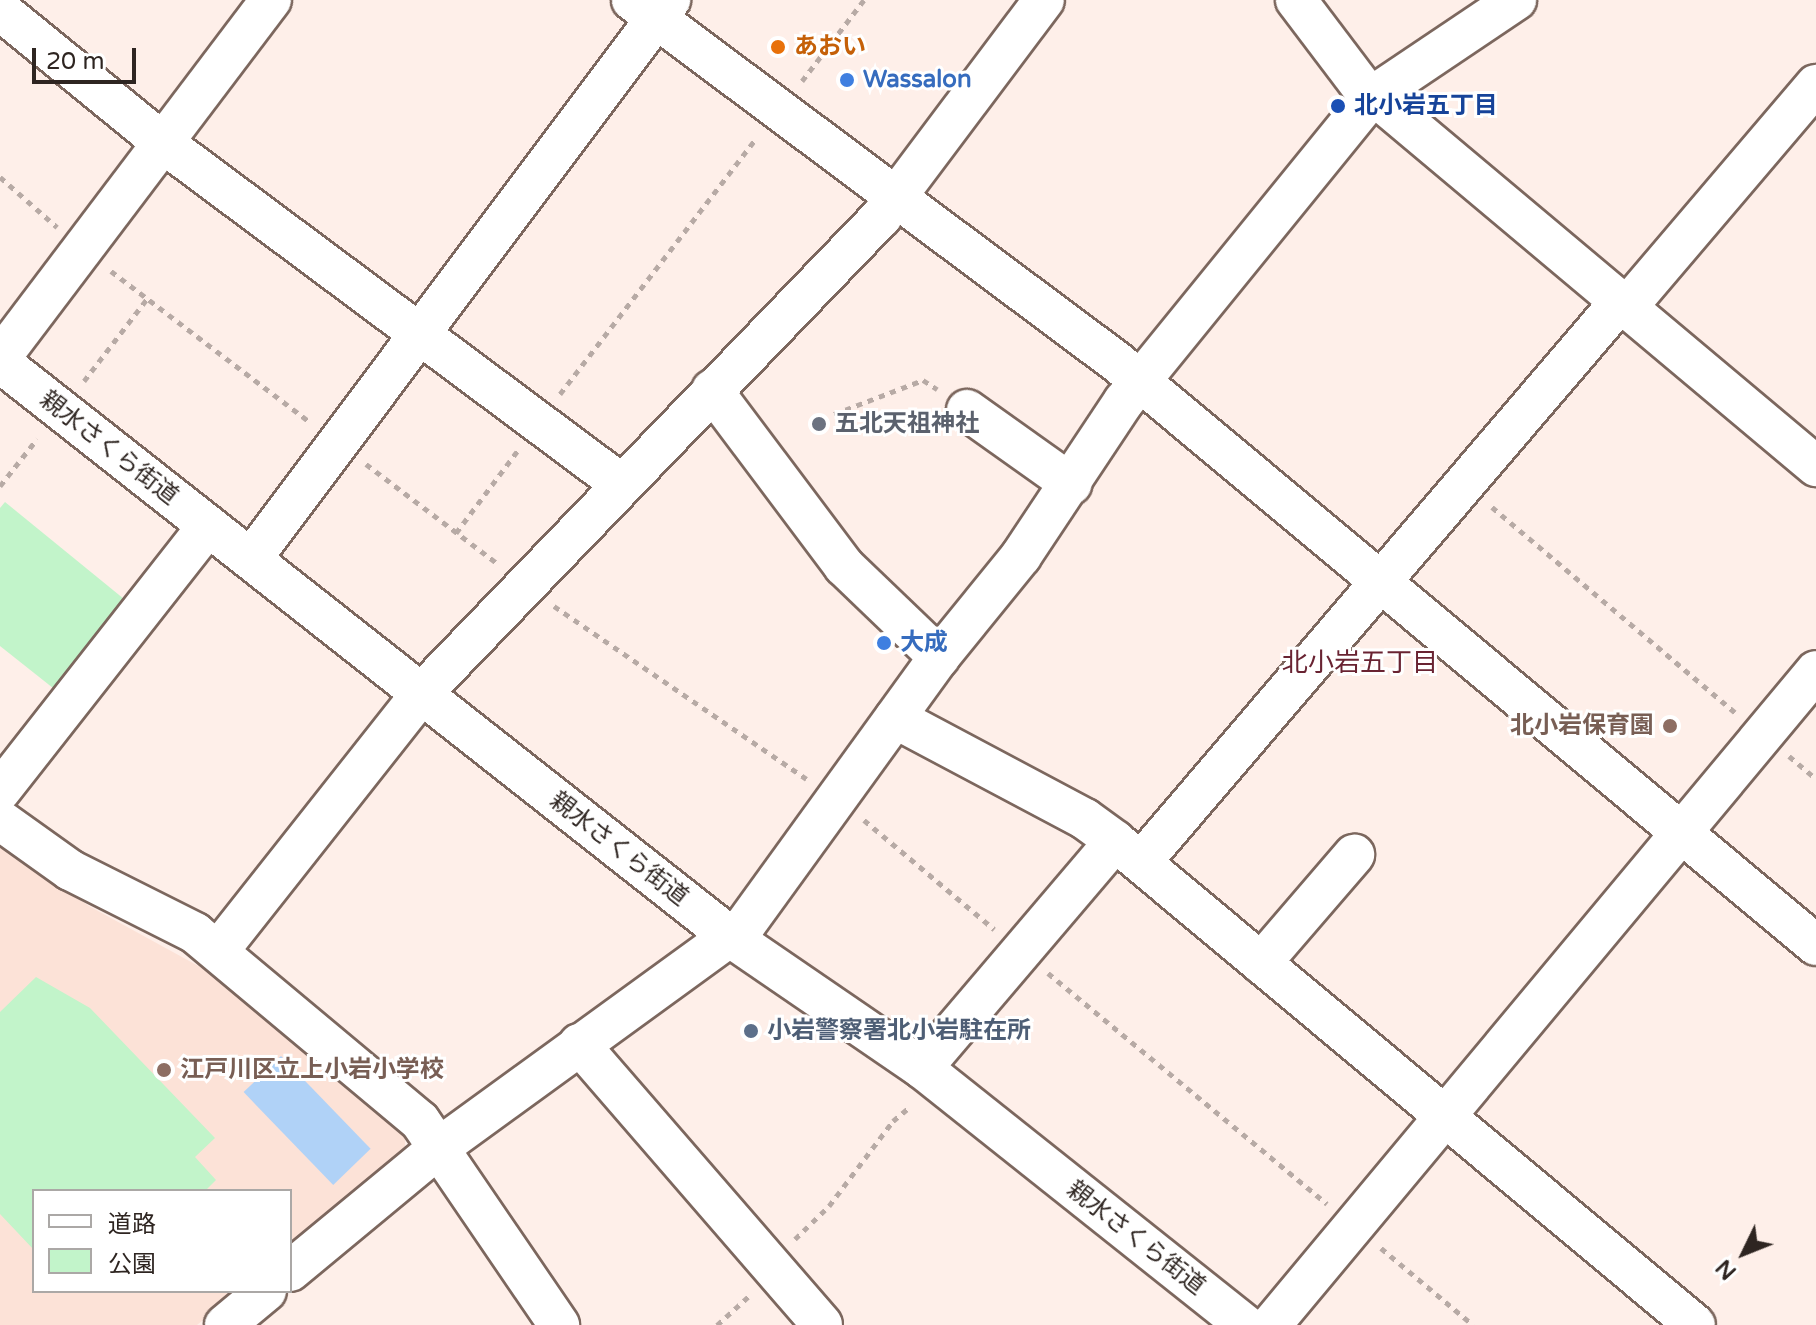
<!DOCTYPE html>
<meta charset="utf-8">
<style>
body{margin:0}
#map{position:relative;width:1816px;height:1325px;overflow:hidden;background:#feefe9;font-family:"Varela Round","Noto Sans JP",sans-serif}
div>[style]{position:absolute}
.built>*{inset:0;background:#fce2d7}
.green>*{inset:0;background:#c2f4ca}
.water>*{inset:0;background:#b0d2f7;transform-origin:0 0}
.path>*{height:5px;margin-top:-2.5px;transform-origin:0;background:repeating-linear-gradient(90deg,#b7aaa5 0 6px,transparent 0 12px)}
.roads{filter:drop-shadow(2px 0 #7c675e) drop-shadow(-2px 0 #7c675e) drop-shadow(0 2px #7c675e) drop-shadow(0 -2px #7c675e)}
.minor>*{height:40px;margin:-20px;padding:0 20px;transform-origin:20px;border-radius:20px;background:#fff}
.dots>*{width:22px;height:22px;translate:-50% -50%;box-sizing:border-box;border:4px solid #fff;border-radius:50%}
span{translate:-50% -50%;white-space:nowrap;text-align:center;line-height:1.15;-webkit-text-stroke:6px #fff;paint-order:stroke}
.food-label{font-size:24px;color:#c56008;font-weight:700}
.left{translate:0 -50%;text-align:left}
.shop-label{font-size:24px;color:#366cbe;font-weight:700}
.transit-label{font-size:24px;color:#164399;font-weight:700}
.worship-label{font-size:24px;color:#5b616d;font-weight:700}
.street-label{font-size:24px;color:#2e2521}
.education-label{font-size:24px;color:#785e54;font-weight:700}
.right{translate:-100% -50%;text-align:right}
.service-label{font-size:24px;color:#4e5e75;font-weight:700}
.neighbourhood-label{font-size:26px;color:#692332}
.legend{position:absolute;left:32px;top:1189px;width:260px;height:104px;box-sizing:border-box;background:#fff;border:2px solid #aba8a6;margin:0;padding:10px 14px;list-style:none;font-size:24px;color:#2e2521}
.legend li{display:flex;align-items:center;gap:16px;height:40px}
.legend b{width:40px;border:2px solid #aba8a6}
.north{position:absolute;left:1704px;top:1213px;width:80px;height:80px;-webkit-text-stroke:6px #fff;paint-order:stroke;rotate:227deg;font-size:22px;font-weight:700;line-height:32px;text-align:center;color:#2e2521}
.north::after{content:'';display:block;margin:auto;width:28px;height:36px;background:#2e2521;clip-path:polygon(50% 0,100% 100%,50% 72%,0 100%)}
.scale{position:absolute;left:32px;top:48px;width:104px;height:36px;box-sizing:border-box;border:4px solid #2e2521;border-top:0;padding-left:10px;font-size:24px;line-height:28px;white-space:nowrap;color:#2e2521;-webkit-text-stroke:6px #fff;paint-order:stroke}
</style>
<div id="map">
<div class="built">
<div style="clip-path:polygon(0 845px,89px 906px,202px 968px,405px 1134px,405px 1153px,290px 1248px,290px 1191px,34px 1191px,34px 1291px,238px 1291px,197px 1325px,0 1325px)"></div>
</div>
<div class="green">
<div style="clip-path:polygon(5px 502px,124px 599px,53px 688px,0 646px,0 508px)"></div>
<div style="clip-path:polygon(36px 977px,90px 1008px,215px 1138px,195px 1157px,216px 1180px,205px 1191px,34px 1191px,34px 1250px,0 1214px,0 1012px)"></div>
</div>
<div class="water">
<div style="left:281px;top:1056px;width:129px;height:52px;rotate:46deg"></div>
</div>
<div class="path">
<div style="left:802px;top:81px;width:102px;rotate:-52.6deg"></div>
<div style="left:0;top:177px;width:76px;rotate:41.3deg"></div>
<div style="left:111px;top:271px;width:250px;rotate:37.2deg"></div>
<div style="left:84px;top:381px;width:103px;rotate:-52.5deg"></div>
<div style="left:560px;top:394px;width:322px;rotate:-52.5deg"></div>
<div style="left:834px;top:414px;width:95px;rotate:-20.9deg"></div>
<div style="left:923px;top:380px;width:17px;rotate:33deg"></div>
<div style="left:366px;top:464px;width:166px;rotate:37.1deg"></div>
<div style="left:0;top:486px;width:60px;rotate:-51.8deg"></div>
<div style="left:1492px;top:507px;width:318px;rotate:40.2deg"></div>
<div style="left:456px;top:533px;width:104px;rotate:-53.2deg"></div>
<div style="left:554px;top:606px;width:306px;rotate:34.4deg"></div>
<div style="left:1789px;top:756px;width:35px;rotate:40deg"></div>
<div style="left:864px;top:820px;width:170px;rotate:40deg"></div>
<div style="left:1048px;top:973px;width:362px;rotate:39.6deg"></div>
<div style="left:795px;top:1239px;width:47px;rotate:-44.1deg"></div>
<div style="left:829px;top:1206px;width:106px;rotate:-53deg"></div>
<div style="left:893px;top:1121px;width:23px;rotate:-40deg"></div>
<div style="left:1381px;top:1248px;width:120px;rotate:39.9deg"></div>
<div style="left:717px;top:1325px;width:43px;rotate:-42.2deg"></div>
</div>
<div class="roads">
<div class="minor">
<div style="left:632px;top:0;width:605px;rotate:36.74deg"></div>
<div style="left:1117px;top:362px;width:910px;rotate:39.83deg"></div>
<div style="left:1296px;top:0;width:123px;rotate:52.9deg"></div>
<div style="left:0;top:10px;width:209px;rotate:39.2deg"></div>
<div style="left:162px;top:142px;width:572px;rotate:36.69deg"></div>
<div style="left:1375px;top:96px;width:576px;rotate:40deg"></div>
<div style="left:1626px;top:308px;width:293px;rotate:-49.6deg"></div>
<div style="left:0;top:358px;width:449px;rotate:-52.9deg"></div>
<div style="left:0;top:362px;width:931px;rotate:38.2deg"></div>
<div style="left:732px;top:938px;width:230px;rotate:34.4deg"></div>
<div style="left:922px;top:1068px;width:413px;rotate:38.5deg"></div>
<div style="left:712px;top:390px;width:220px;rotate:53.1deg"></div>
<div style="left:844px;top:566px;width:132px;rotate:43.8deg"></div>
<div style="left:967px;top:410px;width:128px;rotate:35.4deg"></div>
<div style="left:251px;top:559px;width:699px;rotate:-53.15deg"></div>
<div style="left:895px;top:718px;width:215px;rotate:28deg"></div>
<div style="left:1085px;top:819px;width:37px;rotate:36deg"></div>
<div style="left:1115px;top:841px;width:755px;rotate:39.84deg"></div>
<div style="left:0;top:791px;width:337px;rotate:-51.9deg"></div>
<div style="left:0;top:820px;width:86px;rotate:35.5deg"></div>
<div style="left:70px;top:870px;width:140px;rotate:26.7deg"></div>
<div style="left:195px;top:933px;width:293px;rotate:39.9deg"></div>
<div style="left:420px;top:1121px;width:247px;rotate:55.7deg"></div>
<div style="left:1141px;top:862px;width:737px;rotate:-49.46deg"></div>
<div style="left:219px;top:950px;width:326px;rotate:-51.7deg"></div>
<div style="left:421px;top:694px;width:663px;rotate:-46.04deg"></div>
<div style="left:881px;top:217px;width:271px;rotate:-53.1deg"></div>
<div style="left:1261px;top:963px;width:143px;rotate:-49.3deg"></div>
<div style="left:579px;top:1044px;width:371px;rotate:49.1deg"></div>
<div style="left:922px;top:1068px;width:298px;rotate:-49.6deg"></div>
<div style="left:290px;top:1271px;width:195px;rotate:-39.6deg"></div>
<div style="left:440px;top:1147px;width:377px;rotate:-36deg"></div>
<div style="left:745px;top:925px;width:331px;rotate:-54.1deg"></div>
<div style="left:939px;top:657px;width:130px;rotate:-50.9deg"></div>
<div style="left:1021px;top:556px;width:186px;rotate:-56.4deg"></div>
<div style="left:1124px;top:401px;width:390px;rotate:-50.9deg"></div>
<div style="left:1370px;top:98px;width:176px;rotate:-33.9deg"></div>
<div style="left:225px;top:1325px;width:53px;rotate:-39.7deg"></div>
<div style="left:1271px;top:1325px;width:851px;rotate:-50.19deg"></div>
</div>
</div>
<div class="dots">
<div style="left:778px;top:47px;background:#e8710a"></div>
<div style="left:847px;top:80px;background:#3f7fe0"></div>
<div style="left:1338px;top:106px;background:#1a4fb4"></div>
<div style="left:819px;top:424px;background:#6b7280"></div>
<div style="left:884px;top:643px;background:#3f7fe0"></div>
<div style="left:1670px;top:726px;background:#8d6e63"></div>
<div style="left:751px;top:1031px;background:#5c6f8a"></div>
<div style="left:164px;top:1070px;background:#8d6e63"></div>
</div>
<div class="food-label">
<span class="left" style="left:794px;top:47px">あおい</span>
</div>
<div class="shop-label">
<span class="left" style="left:863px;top:80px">Wassalon</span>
<span class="left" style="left:900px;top:643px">大成</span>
</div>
<div class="transit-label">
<span class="left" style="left:1354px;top:106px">北小岩五丁目</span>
</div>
<div class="worship-label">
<span class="left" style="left:835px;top:424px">五北天祖神社</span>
</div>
<div class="street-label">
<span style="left:109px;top:448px;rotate:38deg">親水さくら街道</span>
<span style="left:619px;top:849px;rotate:38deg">親水さくら街道</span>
<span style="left:1136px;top:1238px;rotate:38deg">親水さくら街道</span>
</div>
<div class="education-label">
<span class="right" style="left:1654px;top:726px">北小岩保育園</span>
<span class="left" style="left:180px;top:1070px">江戸川区立上小岩小学校</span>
</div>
<div class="service-label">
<span class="left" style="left:767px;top:1031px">小岩警察署北小岩駐在所</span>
</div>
<div class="neighbourhood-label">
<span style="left:1360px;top:663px">北小岩五丁目</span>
</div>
<ul class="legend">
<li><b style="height:10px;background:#fff"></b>道路</li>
<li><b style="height:22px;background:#c2f4ca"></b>公園</li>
</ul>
<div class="north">N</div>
<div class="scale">20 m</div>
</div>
